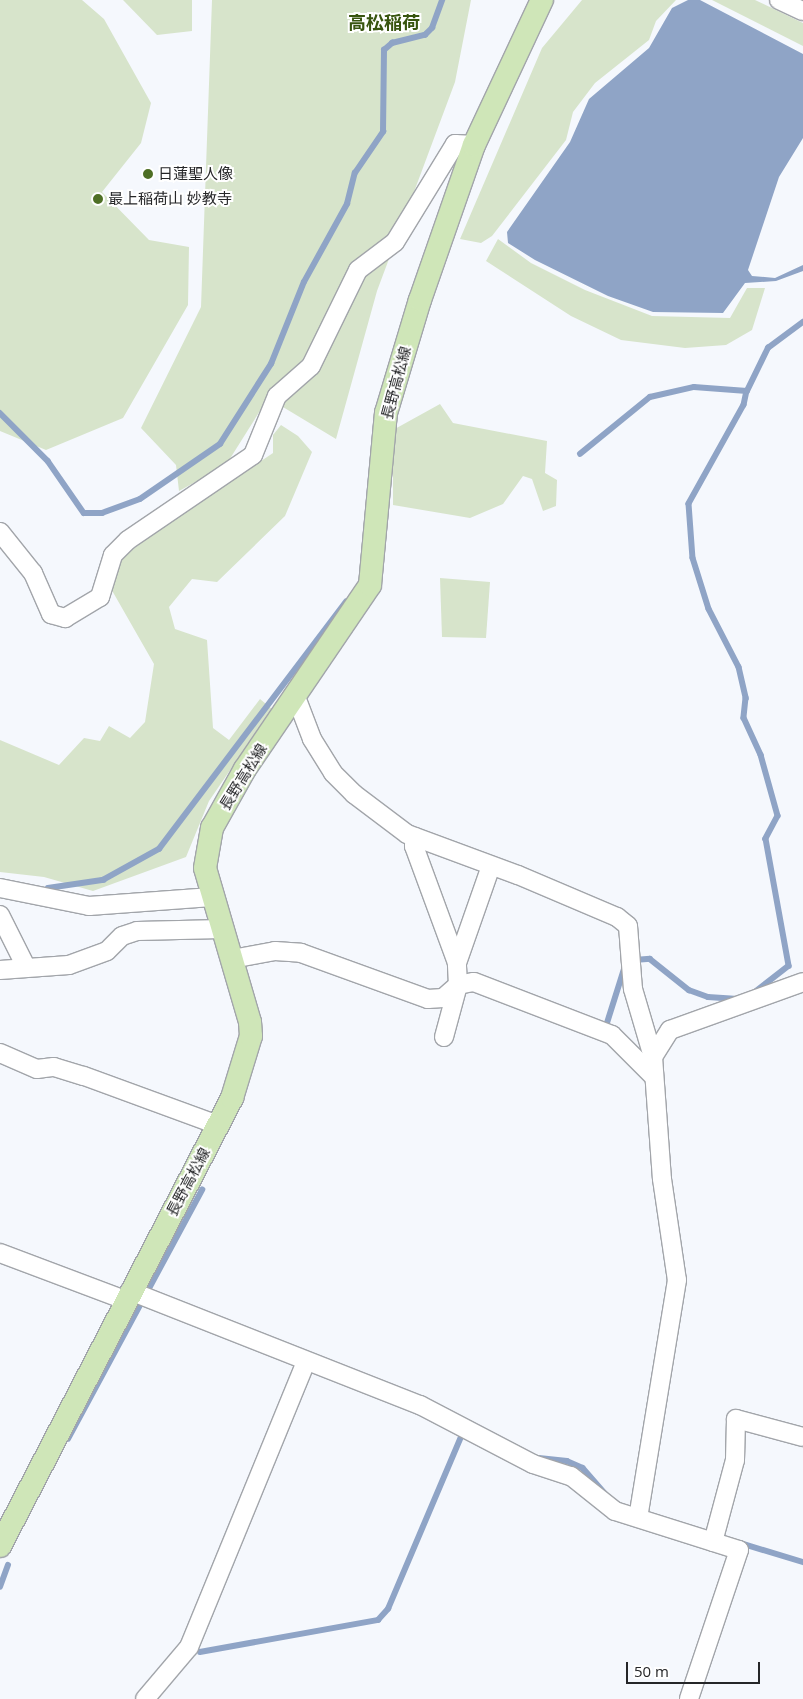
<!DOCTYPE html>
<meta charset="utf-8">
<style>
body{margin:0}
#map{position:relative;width:803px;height:1699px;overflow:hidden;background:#f5f8fd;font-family:"Open Sans","Noto Sans JP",sans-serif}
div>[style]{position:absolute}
.green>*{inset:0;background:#d7e4cb}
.water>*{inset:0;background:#8fa4c6}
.stream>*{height:5.5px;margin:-2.75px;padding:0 2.75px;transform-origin:2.75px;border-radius:2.75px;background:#8fa4c6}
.roads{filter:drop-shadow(1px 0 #a2a5aa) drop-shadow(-1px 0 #a2a5aa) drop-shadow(0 1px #a2a5aa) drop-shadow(0 -1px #a2a5aa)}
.minor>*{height:18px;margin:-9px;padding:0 9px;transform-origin:9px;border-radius:9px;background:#fff}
.major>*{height:22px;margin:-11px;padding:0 11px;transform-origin:11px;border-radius:11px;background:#cfe6b8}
.dots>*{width:14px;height:14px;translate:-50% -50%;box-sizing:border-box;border:2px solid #fff;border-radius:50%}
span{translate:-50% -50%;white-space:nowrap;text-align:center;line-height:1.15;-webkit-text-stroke:4px #fff;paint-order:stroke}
.poi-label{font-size:15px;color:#252628}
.left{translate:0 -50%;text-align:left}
.street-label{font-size:15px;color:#252628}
.quarter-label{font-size:18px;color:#38550f;font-weight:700}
.scale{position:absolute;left:626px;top:1662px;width:134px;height:22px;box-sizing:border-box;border:2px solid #252628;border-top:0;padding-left:6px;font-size:15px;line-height:18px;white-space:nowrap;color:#252628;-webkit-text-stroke:4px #fff;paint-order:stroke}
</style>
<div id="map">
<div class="green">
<div style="clip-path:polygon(0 0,82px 0,104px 19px,151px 103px,141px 143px,102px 192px,149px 240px,189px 247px,188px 305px,123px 418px,46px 450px,0 431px)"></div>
<div style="clip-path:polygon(123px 0,192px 0,192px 31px,157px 35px)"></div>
<div style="clip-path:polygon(212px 0,471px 0,455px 82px,377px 291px,336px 439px,268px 398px,226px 465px,179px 491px,176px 465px,141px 428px,201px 307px)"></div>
<div style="clip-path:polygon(582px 0,676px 0,656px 21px,649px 40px,595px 83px,573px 112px,566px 140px,492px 236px,481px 243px,460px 239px,542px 48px)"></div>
<div style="clip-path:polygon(712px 0,755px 0,803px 23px,803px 46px)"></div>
<div style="clip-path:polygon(498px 239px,531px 263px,585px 290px,652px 316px,730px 318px,747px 288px,765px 288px,752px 330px,726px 345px,685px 348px,621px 340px,571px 316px,486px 261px)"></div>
<div style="clip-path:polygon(440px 404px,453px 423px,547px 441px,545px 473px,557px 480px,556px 506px,543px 511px,532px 479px,523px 476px,503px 504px,470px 518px,393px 505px,393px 430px)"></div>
<div style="clip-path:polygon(281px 425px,298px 436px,312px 452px,285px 516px,217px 582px,192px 579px,169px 607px,175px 629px,207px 640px,213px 728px,229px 740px,260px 699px,272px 709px,209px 801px,186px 857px,93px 891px,44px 877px,0 872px,0 740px,59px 765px,84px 738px,100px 741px,109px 726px,130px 738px,145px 722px,154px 664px,110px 587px,119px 561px,148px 537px,273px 453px,273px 435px)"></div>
<div style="clip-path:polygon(440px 578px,490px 582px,486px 638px,442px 637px)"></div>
</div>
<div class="water">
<div style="clip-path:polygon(700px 0,803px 54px,803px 138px,779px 177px,748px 270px,752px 276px,775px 278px,803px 265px,803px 271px,776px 281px,745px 283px,723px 313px,653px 312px,608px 296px,535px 260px,508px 243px,507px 232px,570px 142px,589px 99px,649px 48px,672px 8px,688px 0)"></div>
</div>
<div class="stream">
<div style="left:747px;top:391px;width:14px;rotate:102deg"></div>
<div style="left:744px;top:405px;width:113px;rotate:119.1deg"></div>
<div style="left:689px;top:504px;width:54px;rotate:85.8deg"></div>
<div style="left:693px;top:558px;width:53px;rotate:72.6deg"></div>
<div style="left:709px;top:609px;width:65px;rotate:62.7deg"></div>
<div style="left:739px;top:667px;width:32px;rotate:77deg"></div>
<div style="left:746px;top:698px;width:20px;rotate:96deg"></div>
<div style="left:744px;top:718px;width:41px;rotate:65.3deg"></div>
<div style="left:761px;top:755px;width:63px;rotate:74.4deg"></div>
<div style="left:778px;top:816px;width:26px;rotate:118deg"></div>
<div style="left:766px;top:839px;width:129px;rotate:79.7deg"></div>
<div style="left:789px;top:966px;width:41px;rotate:142deg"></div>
<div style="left:0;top:413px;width:68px;rotate:45deg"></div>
<div style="left:48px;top:461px;width:63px;rotate:55.3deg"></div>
<div style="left:84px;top:513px;width:18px"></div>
<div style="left:102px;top:513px;width:40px;rotate:-20.2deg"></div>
<div style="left:140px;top:499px;width:97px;rotate:-34.5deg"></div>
<div style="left:220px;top:444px;width:95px;rotate:-57.5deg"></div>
<div style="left:271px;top:364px;width:88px;rotate:-68.1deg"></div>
<div style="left:304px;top:282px;width:89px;rotate:-61.1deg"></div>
<div style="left:347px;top:204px;width:32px;rotate:-76deg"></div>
<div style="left:355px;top:173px;width:50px;rotate:-55.7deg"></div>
<div style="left:383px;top:132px;width:82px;rotate:-89.3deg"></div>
<div style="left:384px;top:50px;width:11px;rotate:-41deg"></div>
<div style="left:392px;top:43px;width:34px;rotate:-14deg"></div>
<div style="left:425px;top:35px;width:10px;rotate:-45deg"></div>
<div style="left:432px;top:28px;width:30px;rotate:-70deg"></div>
<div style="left:580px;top:454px;width:90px;rotate:-39.2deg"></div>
<div style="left:650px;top:397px;width:45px;rotate:-12.8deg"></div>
<div style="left:694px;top:387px;width:53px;rotate:4.3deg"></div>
<div style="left:747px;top:391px;width:48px;rotate:-64deg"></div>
<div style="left:768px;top:348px;width:44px;rotate:-36.6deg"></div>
<div style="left:48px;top:888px;width:56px;rotate:-8.3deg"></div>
<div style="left:103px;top:880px;width:64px;rotate:-29deg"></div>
<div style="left:159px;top:849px;width:310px;rotate:-52.9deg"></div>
<div style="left:634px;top:960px;width:16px;rotate:-4deg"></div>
<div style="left:650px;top:959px;width:50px;rotate:38.5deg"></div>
<div style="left:689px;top:990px;width:20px;rotate:20deg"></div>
<div style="left:708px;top:997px;width:26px;rotate:4deg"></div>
<div style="left:607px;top:1023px;width:60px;rotate:-72.5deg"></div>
<div style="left:68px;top:1439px;width:283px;rotate:-61.7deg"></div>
<div style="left:539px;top:1458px;width:28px;rotate:6deg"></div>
<div style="left:567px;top:1461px;width:17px;rotate:24deg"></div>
<div style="left:583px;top:1468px;width:37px;rotate:49deg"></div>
<div style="left:740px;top:1543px;width:66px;rotate:16.8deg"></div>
<div style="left:0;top:1587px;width:23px;rotate:-70deg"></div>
<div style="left:200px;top:1652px;width:181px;rotate:-10.2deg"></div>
<div style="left:378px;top:1620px;width:15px;rotate:-48deg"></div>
<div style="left:388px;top:1609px;width:189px;rotate:-67deg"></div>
</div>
<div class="roads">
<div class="minor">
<div style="left:779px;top:0;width:26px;rotate:25deg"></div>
<div style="left:0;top:532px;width:53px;rotate:51.2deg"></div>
<div style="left:33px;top:573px;width:45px;rotate:66.3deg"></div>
<div style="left:51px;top:614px;width:15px;rotate:16deg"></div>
<div style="left:65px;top:618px;width:41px;rotate:-31deg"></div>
<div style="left:100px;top:597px;width:44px;rotate:-72.8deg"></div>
<div style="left:113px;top:555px;width:21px;rotate:-45deg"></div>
<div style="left:128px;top:540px;width:151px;rotate:-34.2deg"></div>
<div style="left:253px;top:455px;width:64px;rotate:-67.9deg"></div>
<div style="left:277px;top:396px;width:45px;rotate:-41.4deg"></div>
<div style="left:311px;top:366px;width:107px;rotate:-63.9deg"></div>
<div style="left:358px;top:270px;width:46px;rotate:-37.1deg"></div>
<div style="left:395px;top:242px;width:115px;rotate:-58.5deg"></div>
<div style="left:455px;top:144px;width:19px;rotate:3deg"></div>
<div style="left:296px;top:697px;width:45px;rotate:69.1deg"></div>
<div style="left:312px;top:739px;width:40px;rotate:58deg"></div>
<div style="left:333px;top:773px;width:30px;rotate:45deg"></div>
<div style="left:354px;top:794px;width:66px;rotate:37deg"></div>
<div style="left:407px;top:834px;width:118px;rotate:20.3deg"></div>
<div style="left:518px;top:875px;width:108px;rotate:23deg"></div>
<div style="left:617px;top:917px;width:14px;rotate:39deg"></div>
<div style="left:628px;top:926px;width:63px;rotate:85.5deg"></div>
<div style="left:633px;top:989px;width:71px;rotate:73.6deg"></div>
<div style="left:653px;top:1057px;width:122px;rotate:85.8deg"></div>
<div style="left:662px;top:1179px;width:102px;rotate:81.6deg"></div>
<div style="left:677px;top:1280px;width:241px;rotate:99.3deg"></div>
<div style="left:0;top:888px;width:91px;rotate:11.4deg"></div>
<div style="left:89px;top:906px;width:123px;rotate:-4.2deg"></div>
<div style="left:0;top:915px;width:58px;rotate:63.4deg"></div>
<div style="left:232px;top:959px;width:44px;rotate:-10.5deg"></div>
<div style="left:275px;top:951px;width:26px;rotate:4deg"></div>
<div style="left:301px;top:953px;width:135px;rotate:19.9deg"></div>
<div style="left:428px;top:999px;width:15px;rotate:-4deg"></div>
<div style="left:443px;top:998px;width:20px;rotate:-41deg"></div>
<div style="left:458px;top:985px;width:22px;rotate:-93deg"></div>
<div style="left:457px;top:963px;width:125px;rotate:-110.2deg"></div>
<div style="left:414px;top:846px;width:9px;rotate:-84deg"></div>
<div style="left:457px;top:963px;width:103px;rotate:-70.7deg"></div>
<div style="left:0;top:970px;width:69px;rotate:-4.1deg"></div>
<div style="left:69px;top:965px;width:40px;rotate:-20.2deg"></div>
<div style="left:107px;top:951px;width:21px;rotate:-45deg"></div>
<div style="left:122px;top:936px;width:16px;rotate:-18deg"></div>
<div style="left:137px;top:931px;width:85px;rotate:-1.3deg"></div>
<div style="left:444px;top:1037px;width:54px;rotate:-74.9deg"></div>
<div style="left:458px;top:985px;width:16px;rotate:-11deg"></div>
<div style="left:474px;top:982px;width:148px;rotate:21deg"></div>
<div style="left:612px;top:1035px;width:59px;rotate:45deg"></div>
<div style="left:0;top:1053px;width:40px;rotate:23.4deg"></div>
<div style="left:37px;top:1069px;width:17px;rotate:-7deg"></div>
<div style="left:54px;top:1067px;width:31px;rotate:17deg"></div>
<div style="left:84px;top:1076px;width:143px;rotate:20.1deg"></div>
<div style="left:653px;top:1057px;width:32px;rotate:-58deg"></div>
<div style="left:670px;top:1030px;width:141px;rotate:-19.8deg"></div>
<div style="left:0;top:1253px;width:134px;rotate:20.6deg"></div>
<div style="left:130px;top:1291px;width:312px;rotate:21.5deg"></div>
<div style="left:420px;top:1405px;width:127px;rotate:27.6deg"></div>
<div style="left:533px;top:1464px;width:40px;rotate:18deg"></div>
<div style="left:571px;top:1476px;width:56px;rotate:38.5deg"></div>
<div style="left:615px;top:1511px;width:130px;rotate:17.5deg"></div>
<div style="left:739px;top:1550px;width:157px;rotate:108.6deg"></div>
<div style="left:713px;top:1542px;width:85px;rotate:-75deg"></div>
<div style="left:735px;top:1460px;width:41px;rotate:-88.6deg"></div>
<div style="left:736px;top:1419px;width:69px;rotate:15deg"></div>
<div style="left:145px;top:1699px;width:68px;rotate:-49.8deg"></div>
<div style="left:189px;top:1647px;width:308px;rotate:-67.7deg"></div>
</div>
<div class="major">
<div style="left:0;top:1546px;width:505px;rotate:-62.62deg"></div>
<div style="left:232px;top:1098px;width:65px;rotate:-73deg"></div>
<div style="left:251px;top:1036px;width:14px;rotate:-94deg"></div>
<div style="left:250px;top:1022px;width:160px;rotate:-106.3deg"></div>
<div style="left:205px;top:868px;width:41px;rotate:-80.1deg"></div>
<div style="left:212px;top:828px;width:68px;rotate:-60.8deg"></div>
<div style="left:245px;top:769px;width:222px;rotate:-55.8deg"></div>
<div style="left:370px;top:585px;width:173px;rotate:-84.7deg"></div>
<div style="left:386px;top:413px;width:118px;rotate:-73.3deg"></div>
<div style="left:420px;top:300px;width:164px;rotate:-70.8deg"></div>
<div style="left:474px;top:145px;width:160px;rotate:-64.9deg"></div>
</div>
</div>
<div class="dots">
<div style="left:148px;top:174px;background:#4e6f25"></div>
<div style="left:98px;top:199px;background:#4e6f25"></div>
</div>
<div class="poi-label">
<span class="left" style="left:158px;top:174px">日蓮聖人像</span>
<span class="left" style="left:108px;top:199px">最上稲荷山 妙教寺</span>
</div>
<div class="street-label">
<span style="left:396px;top:383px;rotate:-75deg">長野高松線</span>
<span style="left:243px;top:777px;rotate:-58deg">長野高松線</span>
<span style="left:188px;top:1182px;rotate:-62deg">長野高松線</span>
</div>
<div class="quarter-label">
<span style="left:384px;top:22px">高松稲荷</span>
</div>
<div class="scale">50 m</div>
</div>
